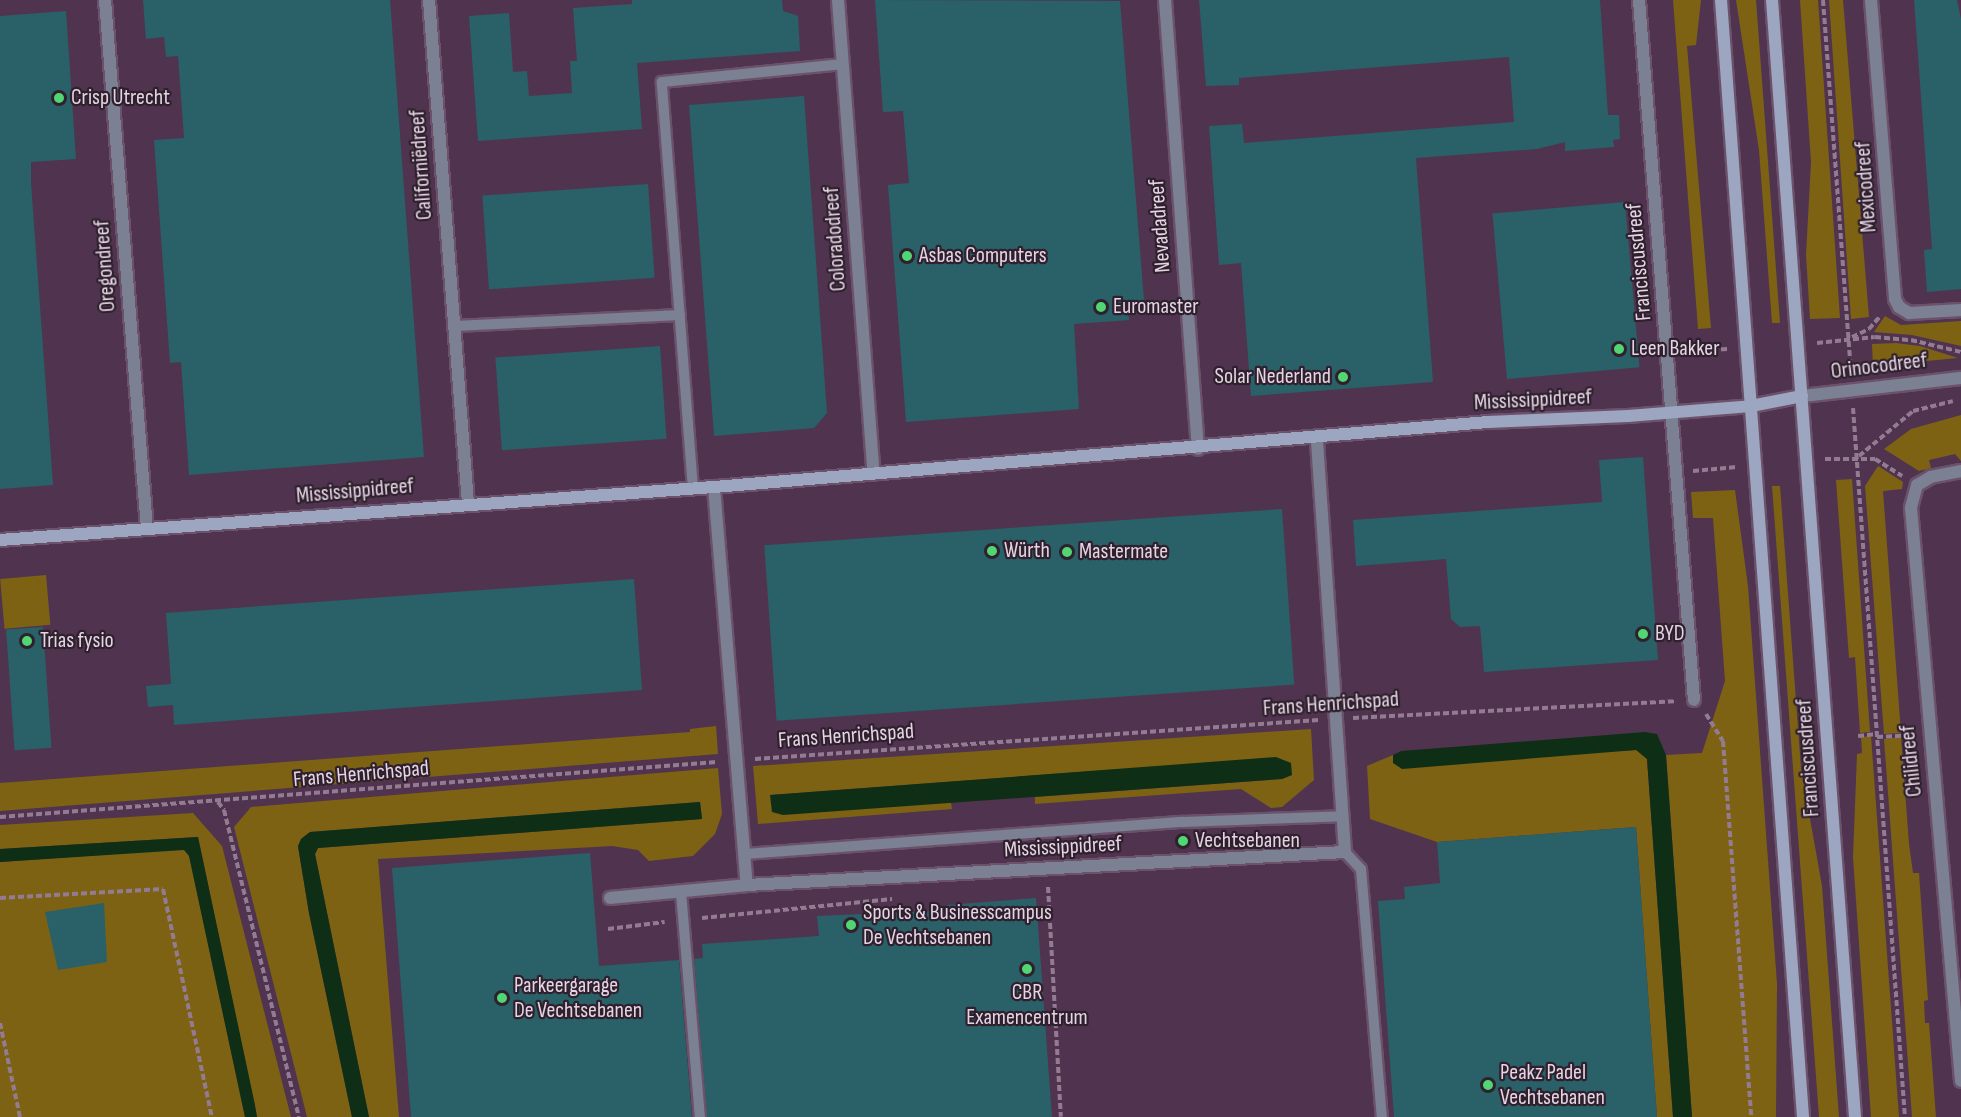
<!DOCTYPE html>
<meta charset="utf-8">
<style>
body{margin:0}
#map{position:relative;width:1961px;height:1117px;overflow:hidden;background:#50344f;font-family:"Sofia Sans Condensed",sans-serif}
div>[style]{position:absolute}
.green>*{inset:0;background:#7d6214;transform-origin:0 0}
.water>*{inset:0;background:#0f2e16}
.building>*{inset:0;background:#2a6068;transform-origin:0 0}
.path>*{height:4px;margin-top:-2px;transform-origin:0;background:repeating-linear-gradient(90deg,#937b91 0 6px,transparent 0 9px)}
.roads{filter:drop-shadow(2px 0 #6b516a) drop-shadow(-2px 0 #6b516a) drop-shadow(0 2px #6b516a) drop-shadow(0 -2px #6b516a)}
.lane>*{height:10px;margin:-5px;padding:0 5px;transform-origin:5px;border-radius:5px;background:#7b8192}
.street>*{height:12px;margin:-6px;padding:0 6px;transform-origin:6px;border-radius:6px;background:#7b8192}
.secondary>*{height:12px;margin:-6px;padding:0 6px;transform-origin:6px;border-radius:6px;background:#9ca6c0}
.dots>*{width:16px;height:16px;translate:-50% -50%;box-sizing:border-box;border:3px solid #2e212d;border-radius:50%}
span{translate:-50% -50%;white-space:nowrap;text-align:center;line-height:1.15;-webkit-text-stroke:4.5px #2e212d;paint-order:stroke}
.poi-label{font-size:22px;color:#e6d4e4}
.left{translate:0 -50%;text-align:left}
.right{translate:-100% -50%;text-align:right}
.street-label{font-size:22px;color:#e6d4e4}
</style>
<div id="map">
<div class="green">
<div style="clip-path:polygon(1673px 0,1701px 0,1696px 45px,1687px 46px,1711px 328px,1698px 329px)"></div>
<div style="clip-path:polygon(1736px 0,1756px 0,1780px 323px,1772px 323px,1759px 150px)"></div>
<div style="clip-path:polygon(1800px 0,1818px 0,1840px 318px,1810px 319px,1806px 255px,1811px 162px)"></div>
<div style="clip-path:polygon(1829px 0,1843px 0,1869px 317px,1851px 319px)"></div>
<div style="clip-path:polygon(1885px 316px,1901px 325px,1961px 321px,1961px 346px,1912px 335px,1874px 332px)"></div>
<div style="clip-path:polygon(1896px 343px,1920px 346px,1958px 358px,1873px 366px,1872px 344px)"></div>
<div style="clip-path:polygon(1961px 415px,1961px 461px,1955px 454px,1929px 460px,1931px 468px,1919px 471px,1884px 449px,1911px 429px)"></div>
<div style="clip-path:polygon(1878px 466px,1903px 482px,1902px 489px,1883px 491px,1901px 733px,1884px 734px,1865px 486px)"></div>
<div style="clip-path:polygon(1852px 479px,1870px 732px,1860px 733px,1855px 657px,1849px 658px,1836px 480px)"></div>
<div style="clip-path:polygon(1772px 486px,1780px 486px,1801px 768px,1822px 886px,1839px 1117px,1819px 1117px)"></div>
<div style="clip-path:polygon(1735px 490px,1748px 586px,1777px 984px,1776px 1117px,1692px 1117px,1666px 755px,1702px 753px,1725px 681px,1713px 518px,1693px 518px,1691px 492px)"></div>
<div style="left:46px;top:575px;width:50px;height:46px;rotate:85deg"></div>
<div style="clip-path:polygon(716px 726px,718px 754px,0 811px,0 783px,690px 732px,690px 729px)"></div>
<div style="clip-path:polygon(1311px 729px,1314px 780px,1282px 807px,1271px 808px,1241px 789px,1035px 804px,1035px 797px,1282px 779px,1291px 775px,1291px 763px,1150px 767px,770px 795px,951px 803px,952px 809px,758px 824px,753px 766px)"></div>
<div style="clip-path:polygon(1871px 736px,1899px 1117px,1871px 1117px,1853px 857px,1857px 754px,1862px 753px,1861px 737px)"></div>
<div style="clip-path:polygon(1901px 737px,1909px 844px,1913px 873px,1919px 873px,1928px 1000px,1924px 1001px,1925px 1023px,1929px 1023px,1936px 1117px,1912px 1117px,1884px 739px)"></div>
<div style="clip-path:polygon(1637px 750px,1647px 759px,1673px 1117px,1657px 1117px,1636px 827px,1437px 842px,1370px 819px,1367px 766px,1393px 755px,1393px 763px)"></div>
<div style="clip-path:polygon(718px 768px,722px 814px,715px 834px,693px 856px,649px 861px,638px 850px,612px 846px,378px 859px,399px 1117px,369px 1117px,315px 854px,318px 848px,702px 819px,700px 802px,310px 832px,301px 839px,298px 847px,309px 913px,352px 1117px,307px 1117px,234px 827px,251px 807px)"></div>
<div style="clip-path:polygon(193px 813px,222px 846px,291px 1117px,257px 1117px,198px 837px,0 849px,0 825px)"></div>
<div style="clip-path:polygon(184px 849px,189px 855px,245px 1117px,0 1117px,0 862px)"></div>
</div>
<div class="water">
<div style="clip-path:polygon(1645px 732px,1657px 734px,1666px 755px,1692px 1117px,1673px 1117px,1647px 759px,1636px 750px,1402px 769px,1393px 763px,1393px 755px,1401px 751px)"></div>
<div style="clip-path:polygon(1276px 757px,1291px 763px,1292px 775px,1282px 779px,783px 815px,772px 812px,770px 795px)"></div>
<div style="clip-path:polygon(700px 802px,702px 819px,318px 848px,315px 854px,369px 1117px,352px 1117px,309px 913px,298px 846px,301px 839px,310px 832px)"></div>
<div style="clip-path:polygon(198px 837px,255px 1105px,257px 1117px,245px 1117px,189px 856px,184px 850px,0 862px,0 849px)"></div>
</div>
<div class="building">
<div style="clip-path:polygon(143px 0,390px 0,424px 457px,189px 475px,181px 362px,170px 363px,154px 140px,184px 138px,178px 56px,166px 57px,164px 37px,146px 39px)"></div>
<div style="clip-path:polygon(632px 0,782px 0,783px 11px,798px 16px,800px 51px,637px 63px,642px 129px,478px 141px,469px 16px,509px 13px,513px 72px,527px 71px,529px 96px,572px 93px,570px 61px,577px 61px,573px 8px,632px 4px)"></div>
<div style="clip-path:polygon(875px 0,1120px 1px,1144px 300px,1128px 302px,1129px 320px,1074px 324px,1079px 409px,906px 422px,888px 185px,909px 183px,903px 111px,883px 112px)"></div>
<div style="clip-path:polygon(1199px 0,1600px 0,1608px 115px,1619px 115px,1620px 139px,1613px 140px,1614px 147px,1565px 151px,1565px 142px,1537px 149px,1416px 158px,1433px 382px,1251px 396px,1241px 263px,1219px 265px,1209px 126px,1242px 124px,1244px 143px,1514px 122px,1509px 57px,1239px 78px,1239px 85px,1206px 86px)"></div>
<div style="clip-path:polygon(1914px 0,1957px 0,1961px 19px,1961px 289px,1927px 292px,1924px 250px,1932px 249px)"></div>
<div style="clip-path:polygon(66px 11px,76px 159px,31px 162px,31px 183px,53px 485px,0 489px,0 16px)"></div>
<div style="clip-path:polygon(804px 96px,827px 413px,814px 428px,714px 436px,689px 105px)"></div>
<div style="left:648px;top:184px;width:94px;height:166px;rotate:86deg"></div>
<div style="left:1625px;top:202px;width:166px;height:133px;rotate:85deg"></div>
<div style="left:660px;top:346px;width:93px;height:165px;rotate:86deg"></div>
<div style="clip-path:polygon(1643px 457px,1658px 660px,1484px 672px,1480px 626px,1460px 627px,1451px 619px,1446px 559px,1356px 566px,1353px 520px,1602px 502px,1599px 460px)"></div>
<div style="left:1282px;top:509px;width:176px;height:519px;rotate:86deg"></div>
<div style="clip-path:polygon(634px 579px,642px 690px,174px 725px,173px 705px,148px 707px,146px 686px,171px 684px,166px 613px)"></div>
<div style="left:43px;top:627px;width:121px;height:37px;rotate:86deg"></div>
<div style="clip-path:polygon(1636px 827px,1657px 1117px,1394px 1117px,1378px 901px,1405px 899px,1404px 887px,1440px 883px,1437px 842px)"></div>
<div style="clip-path:polygon(590px 853px,599px 966px,679px 960px,692px 1117px,411px 1117px,392px 868px)"></div>
<div style="clip-path:polygon(1036px 898px,1052px 1117px,707px 1117px,694px 959px,703px 958px,702px 944px,819px 936px,817px 916px,935px 911px,947px 910px,947px 905px)"></div>
<div style="clip-path:polygon(104px 903px,107px 962px,58px 970px,45px 912px)"></div>
</div>
<div class="path">
<div style="left:1823px;top:0;width:374px;rotate:85.7deg"></div>
<div style="left:1852px;top:337px;width:19px;rotate:-25deg"></div>
<div style="left:1869px;top:329px;width:18px;rotate:-49deg"></div>
<div style="left:1817px;top:343px;width:58px;rotate:-5.9deg"></div>
<div style="left:1875px;top:337px;width:36px;rotate:5deg"></div>
<div style="left:1911px;top:340px;width:51px;rotate:13.5deg"></div>
<div style="left:1685px;top:351px;width:43px;rotate:-2.7deg"></div>
<div style="left:1853px;top:408px;width:711px;rotate:85.81deg"></div>
<div style="left:1859px;top:456px;width:70px;rotate:-39.8deg"></div>
<div style="left:1913px;top:411px;width:41px;rotate:-14deg"></div>
<div style="left:1825px;top:459px;width:50px"></div>
<div style="left:1875px;top:459px;width:32px;rotate:32deg"></div>
<div style="left:1693px;top:471px;width:44px;rotate:-5.2deg"></div>
<div style="left:1706px;top:714px;width:32px;rotate:58deg"></div>
<div style="left:1723px;top:741px;width:377px;rotate:85.7deg"></div>
<div style="left:1353px;top:718px;width:322px;rotate:-3deg"></div>
<div style="left:1858px;top:736px;width:19px;rotate:-6deg"></div>
<div style="left:1877px;top:737px;width:35px;rotate:-3deg"></div>
<div style="left:755px;top:759px;width:565px;rotate:-3.96deg"></div>
<div style="left:218px;top:802px;width:10px;rotate:53deg"></div>
<div style="left:224px;top:810px;width:316px;rotate:76.3deg"></div>
<div style="left:0;top:817px;width:719px;rotate:-4.39deg"></div>
<div style="left:1048px;top:887px;width:230px;rotate:86.8deg"></div>
<div style="left:0;top:898px;width:163px;rotate:-3.2deg"></div>
<div style="left:163px;top:889px;width:233px;rotate:77.9deg"></div>
<div style="left:702px;top:918px;width:191px;rotate:-5.7deg"></div>
<div style="left:608px;top:929px;width:57px;rotate:-7deg"></div>
<div style="left:0;top:1023px;width:96px;rotate:78deg"></div>
</div>
<div class="roads">
<div class="lane">
<div style="left:455px;top:326px;width:225px;rotate:-2.8deg"></div>
<div style="left:693px;top:489px;width:408px;rotate:-94.4deg"></div>
<div style="left:662px;top:82px;width:182px;rotate:-5.7deg"></div>
<div style="left:1345px;top:852px;width:23px;rotate:47deg"></div>
<div style="left:1361px;top:869px;width:249px;rotate:85.2deg"></div>
<div style="left:745px;top:854px;width:439px;rotate:-4.2deg"></div>
<div style="left:1183px;top:822px;width:160px;rotate:-2.1deg"></div>
<div style="left:681px;top:892px;width:226px;rotate:85.2deg"></div>
</div>
<div class="street">
<div style="left:105px;top:0;width:531px;rotate:85.46deg"></div>
<div style="left:429px;top:0;width:505px;rotate:85.57deg"></div>
<div style="left:838px;top:0;width:475px;rotate:85.7deg"></div>
<div style="left:1165px;top:0;width:450px;rotate:85.8deg"></div>
<div style="left:1639px;top:0;width:702px;rotate:85.51deg"></div>
<div style="left:1871px;top:0;width:300px;rotate:85.4deg"></div>
<div style="left:1895px;top:299px;width:9px;rotate:63deg"></div>
<div style="left:1899px;top:307px;width:12px;rotate:31deg"></div>
<div style="left:1909px;top:313px;width:52px;rotate:-3.3deg"></div>
<div style="left:1802px;top:396px;width:160px;rotate:-6.5deg"></div>
<div style="left:1961px;top:471px;width:31px;rotate:169deg"></div>
<div style="left:1931px;top:477px;width:16px;rotate:150deg"></div>
<div style="left:1917px;top:485px;width:24px;rotate:105deg"></div>
<div style="left:1911px;top:508px;width:575px;rotate:85.01deg"></div>
<div style="left:714px;top:487px;width:399px;rotate:85.3deg"></div>
<div style="left:610px;top:898px;width:138px;rotate:-5.4deg"></div>
<div style="left:747px;top:885px;width:599px;rotate:-3.16deg"></div>
<div style="left:1345px;top:852px;width:416px;rotate:-93.9deg"></div>
</div>
<div class="secondary">
<div style="left:1721px;top:0;width:1120px;rotate:85.8deg"></div>
<div style="left:1772px;top:0;width:1120px;rotate:85.75deg"></div>
<div style="left:0;top:540px;width:716px;rotate:-4.25deg"></div>
<div style="left:714px;top:487px;width:777px;rotate:-4.8deg"></div>
<div style="left:1488px;top:422px;width:140px;rotate:-2.5deg"></div>
<div style="left:1628px;top:416px;width:123px;rotate:-4.6deg"></div>
<div style="left:1751px;top:406px;width:52px;rotate:-11.1deg"></div>
</div>
</div>
<div class="dots">
<div style="left:59px;top:98px;background:#52d673"></div>
<div style="left:907px;top:256px;background:#52d673"></div>
<div style="left:1101px;top:307px;background:#52d673"></div>
<div style="left:1619px;top:349px;background:#52d673"></div>
<div style="left:1343px;top:377px;background:#52d673"></div>
<div style="left:992px;top:551px;background:#52d673"></div>
<div style="left:1067px;top:552px;background:#52d673"></div>
<div style="left:1643px;top:634px;background:#52d673"></div>
<div style="left:27px;top:641px;background:#52d673"></div>
<div style="left:1183px;top:841px;background:#52d673"></div>
<div style="left:851px;top:925px;background:#52d673"></div>
<div style="left:1027px;top:969px;background:#52d673"></div>
<div style="left:502px;top:998px;background:#52d673"></div>
<div style="left:1488px;top:1085px;background:#52d673"></div>
</div>
<div class="poi-label">
<span class="left" style="left:71px;top:98px">Crisp Utrecht</span>
<span class="left" style="left:919px;top:256px">Asbas Computers</span>
<span class="left" style="left:1113px;top:307px">Euromaster</span>
<span class="left" style="left:1631px;top:349px">Leen Bakker</span>
<span class="right" style="left:1331px;top:377px">Solar Nederland</span>
<span class="left" style="left:1004px;top:551px">Würth</span>
<span class="left" style="left:1079px;top:552px">Mastermate</span>
<span class="left" style="left:1655px;top:634px">BYD</span>
<span class="left" style="left:40px;top:641px">Trias fysio</span>
<span class="left" style="left:1195px;top:841px">Vechtsebanen</span>
<span class="left" style="left:863px;top:925px">Sports &amp; Businesscampus<br>De Vechtsebanen</span>
<span class="left" style="left:514px;top:998px">Parkeergarage<br>De Vechtsebanen</span>
<span style="left:1027px;top:1005px">CBR<br>Examencentrum</span>
<span class="left" style="left:1500px;top:1085px">Peakz Padel<br>Vechtsebanen</span>
</div>
<div class="street-label">
<span style="left:421px;top:165px;rotate:-94deg">Californiëdreef</span>
<span style="left:1866px;top:187px;rotate:-94deg">Mexicodreef</span>
<span style="left:1160px;top:226px;rotate:-94deg">Nevadadreef</span>
<span style="left:835px;top:239px;rotate:-94deg">Coloradodreef</span>
<span style="left:1639px;top:262px;rotate:-95deg">Franciscusdreef</span>
<span style="left:105px;top:266px;rotate:-94deg">Oregondreef</span>
<span style="left:1879px;top:366px;rotate:-7deg">Orinocodreef</span>
<span style="left:1533px;top:400px;rotate:-3deg">Mississippidreef</span>
<span style="left:355px;top:491px;rotate:-5deg">Mississippidreef</span>
<span style="left:1331px;top:704px;rotate:-4deg">Frans Henrichspad</span>
<span style="left:846px;top:736px;rotate:-4deg">Frans Henrichspad</span>
<span style="left:1808px;top:758px;rotate:-94deg">Franciscusdreef</span>
<span style="left:1911px;top:761px;rotate:-96deg">Chilidreef</span>
<span style="left:361px;top:774px;rotate:-5deg">Frans Henrichspad</span>
<span style="left:1063px;top:847px;rotate:-3deg">Mississippidreef</span>
</div>
</div>
